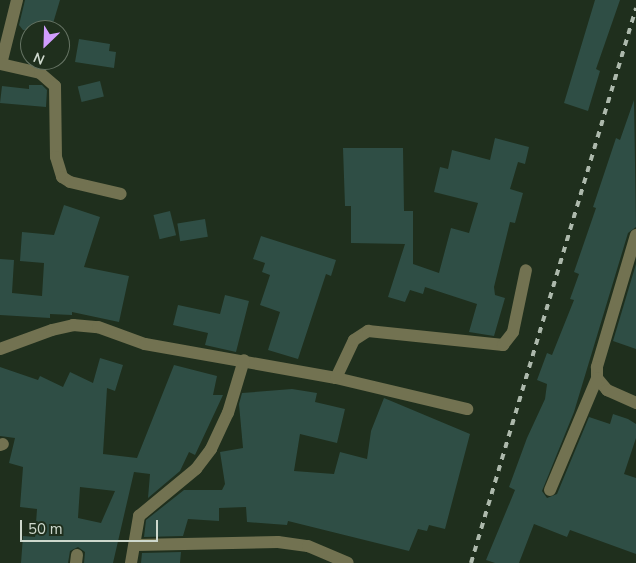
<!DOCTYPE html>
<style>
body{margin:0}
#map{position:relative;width:636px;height:563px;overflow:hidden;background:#1f2f1d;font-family:"Nunito Sans",sans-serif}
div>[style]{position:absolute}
.building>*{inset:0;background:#2f4e45;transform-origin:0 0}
.minor>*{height:12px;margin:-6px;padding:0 6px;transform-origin:6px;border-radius:6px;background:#727251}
.rail>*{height:4px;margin-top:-2px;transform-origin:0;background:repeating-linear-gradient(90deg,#adb9ac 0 6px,transparent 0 12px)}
span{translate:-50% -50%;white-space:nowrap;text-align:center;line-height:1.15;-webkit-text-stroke:5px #1f2f1d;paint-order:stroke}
.north{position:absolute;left:20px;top:20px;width:50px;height:50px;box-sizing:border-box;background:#1f2f1d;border:1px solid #657363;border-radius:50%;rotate:204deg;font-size:14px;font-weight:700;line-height:20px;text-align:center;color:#ced8cd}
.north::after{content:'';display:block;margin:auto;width:18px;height:22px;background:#d19dfe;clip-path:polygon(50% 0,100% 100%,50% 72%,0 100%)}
.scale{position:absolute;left:20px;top:520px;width:138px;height:22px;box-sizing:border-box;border:2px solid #ced8cd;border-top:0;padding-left:6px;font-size:15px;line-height:18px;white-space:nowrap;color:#ced8cd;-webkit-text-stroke:4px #1f2f1d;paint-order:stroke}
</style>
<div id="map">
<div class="building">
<div style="clip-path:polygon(25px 0,60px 0,51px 30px,23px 30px,19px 25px)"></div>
<div style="clip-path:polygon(595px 0,620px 0,596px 69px,600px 71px,588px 111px,564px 103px)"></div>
<div style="clip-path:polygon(79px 39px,110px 44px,109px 51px,116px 52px,114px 68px,75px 62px)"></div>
<div style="left:100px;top:81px;width:16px;height:23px;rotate:76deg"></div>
<div style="clip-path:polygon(29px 85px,42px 85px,47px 90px,46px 107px,0 103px,2px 86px,29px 89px)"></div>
<div style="clip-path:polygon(634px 100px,636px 227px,628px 233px,574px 412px,542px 491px,547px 498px,557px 494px,589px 417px,610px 424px,613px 414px,628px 419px,636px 424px,636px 438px,624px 474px,636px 478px,636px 554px,570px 530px,567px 537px,534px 524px,519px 563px,495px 563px,486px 560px,515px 490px,509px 487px,527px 438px,545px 399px,547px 384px,537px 380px,547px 353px,552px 355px,574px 300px,570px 299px,579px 274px,574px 272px,596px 208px,593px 207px,616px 138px,620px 140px)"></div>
<div style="clip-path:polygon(495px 138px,529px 147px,525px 164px,518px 162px,510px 189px,523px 193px,515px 223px,510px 222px,494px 287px,495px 295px,505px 298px,494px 336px,469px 332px,477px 304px,425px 287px,423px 294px,410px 290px,405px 302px,388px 297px,405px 244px,351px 243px,351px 206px,345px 206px,343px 148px,403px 148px,404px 211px,413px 211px,413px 264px,439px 273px,451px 228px,469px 233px,478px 203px,434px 192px,440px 167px,448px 169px,452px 150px,490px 160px)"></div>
<div style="clip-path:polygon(64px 205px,100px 217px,84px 267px,129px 276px,119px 322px,72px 312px,72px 315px,50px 314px,50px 318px,0 315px,0 259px,14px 260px,12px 293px,42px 296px,44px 263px,20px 261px,22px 232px,54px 235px)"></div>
<div style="left:170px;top:211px;width:25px;height:17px;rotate:76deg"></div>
<div style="left:205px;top:219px;width:18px;height:28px;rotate:81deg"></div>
<div style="clip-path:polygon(261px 236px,336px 260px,331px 276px,326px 274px,298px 359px,268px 350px,280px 312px,260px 305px,270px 275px,262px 272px,265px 263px,253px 259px)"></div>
<div style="clip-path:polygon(636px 264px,636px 349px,613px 341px)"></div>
<div style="clip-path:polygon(225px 295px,249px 301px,236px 352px,205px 345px,208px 333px,173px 325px,178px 305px,220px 314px)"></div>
<div style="clip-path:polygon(evenodd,100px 358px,123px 365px,115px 391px,107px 388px,103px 454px,137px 458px,174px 365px,217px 376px,213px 395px,223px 395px,195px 455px,189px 452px,180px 471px,148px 498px,150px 474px,134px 472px,113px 563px,84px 563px,85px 552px,78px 547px,70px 551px,68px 563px,21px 563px,23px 536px,35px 537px,37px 509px,20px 507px,23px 467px,9px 463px,15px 438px,0 436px,0 367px,38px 380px,40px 376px,63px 387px,70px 372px,93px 383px,100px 358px,80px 487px,115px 491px,101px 523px,78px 518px,80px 487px)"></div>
<div style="clip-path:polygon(292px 389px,317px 393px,315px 402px,345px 409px,337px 443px,300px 434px,294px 471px,334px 474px,340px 452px,367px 459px,371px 431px,384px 398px,470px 434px,445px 529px,429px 525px,427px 531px,418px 529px,409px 551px,288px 521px,287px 525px,247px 522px,246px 507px,219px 508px,219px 521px,188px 519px,183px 536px,144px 537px,146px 520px,184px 490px,222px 490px,225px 484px,220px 452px,243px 448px,239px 404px,242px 393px)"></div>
<div style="clip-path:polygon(181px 552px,180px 563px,141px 563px,142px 553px)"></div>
</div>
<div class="minor">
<div style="left:17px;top:0;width:66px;rotate:104deg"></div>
<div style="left:1px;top:64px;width:40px;rotate:13deg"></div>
<div style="left:40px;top:73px;width:20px;rotate:41deg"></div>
<div style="left:55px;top:86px;width:71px;rotate:89.2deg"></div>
<div style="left:56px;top:157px;width:21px;rotate:73deg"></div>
<div style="left:62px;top:177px;width:9px;rotate:32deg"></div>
<div style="left:70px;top:182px;width:52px;rotate:13.2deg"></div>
<div style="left:636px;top:235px;width:138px;rotate:106.5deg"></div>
<div style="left:597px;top:367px;width:11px;rotate:90deg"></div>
<div style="left:597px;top:378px;width:16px;rotate:50deg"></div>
<div style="left:607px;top:390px;width:32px;rotate:24deg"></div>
<div style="left:0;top:349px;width:55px;rotate:-20.1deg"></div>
<div style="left:52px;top:330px;width:22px;rotate:-13deg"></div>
<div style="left:73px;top:325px;width:25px;rotate:5deg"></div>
<div style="left:98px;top:327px;width:50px;rotate:19.9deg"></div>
<div style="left:145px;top:344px;width:194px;rotate:10.1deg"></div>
<div style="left:336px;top:378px;width:135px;rotate:13.3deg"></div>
<div style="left:336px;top:378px;width:42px;rotate:-64.7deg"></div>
<div style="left:354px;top:340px;width:17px;rotate:-33deg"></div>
<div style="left:368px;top:331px;width:136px;rotate:5.9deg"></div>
<div style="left:503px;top:345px;width:16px;rotate:-52deg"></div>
<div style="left:513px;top:332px;width:63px;rotate:-78.2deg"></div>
<div style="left:0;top:445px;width:3px;rotate:-18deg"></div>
<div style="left:550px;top:490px;width:121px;rotate:-67.2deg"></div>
<div style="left:136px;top:545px;width:142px;rotate:-1.2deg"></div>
<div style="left:278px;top:542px;width:30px;rotate:8deg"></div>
<div style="left:308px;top:546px;width:43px;rotate:23deg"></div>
<div style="left:76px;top:563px;width:8px;rotate:-83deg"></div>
<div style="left:131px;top:563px;width:48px;rotate:-80.3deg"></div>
<div style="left:139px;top:516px;width:74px;rotate:-39.5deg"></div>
<div style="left:196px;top:469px;width:25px;rotate:-53deg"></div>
<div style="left:211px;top:449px;width:40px;rotate:-65deg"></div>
<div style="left:228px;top:413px;width:55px;rotate:-73.2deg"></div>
</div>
<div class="rail">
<div style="left:471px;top:563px;width:579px;rotate:-73.44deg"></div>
</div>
<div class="north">N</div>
<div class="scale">50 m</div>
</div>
